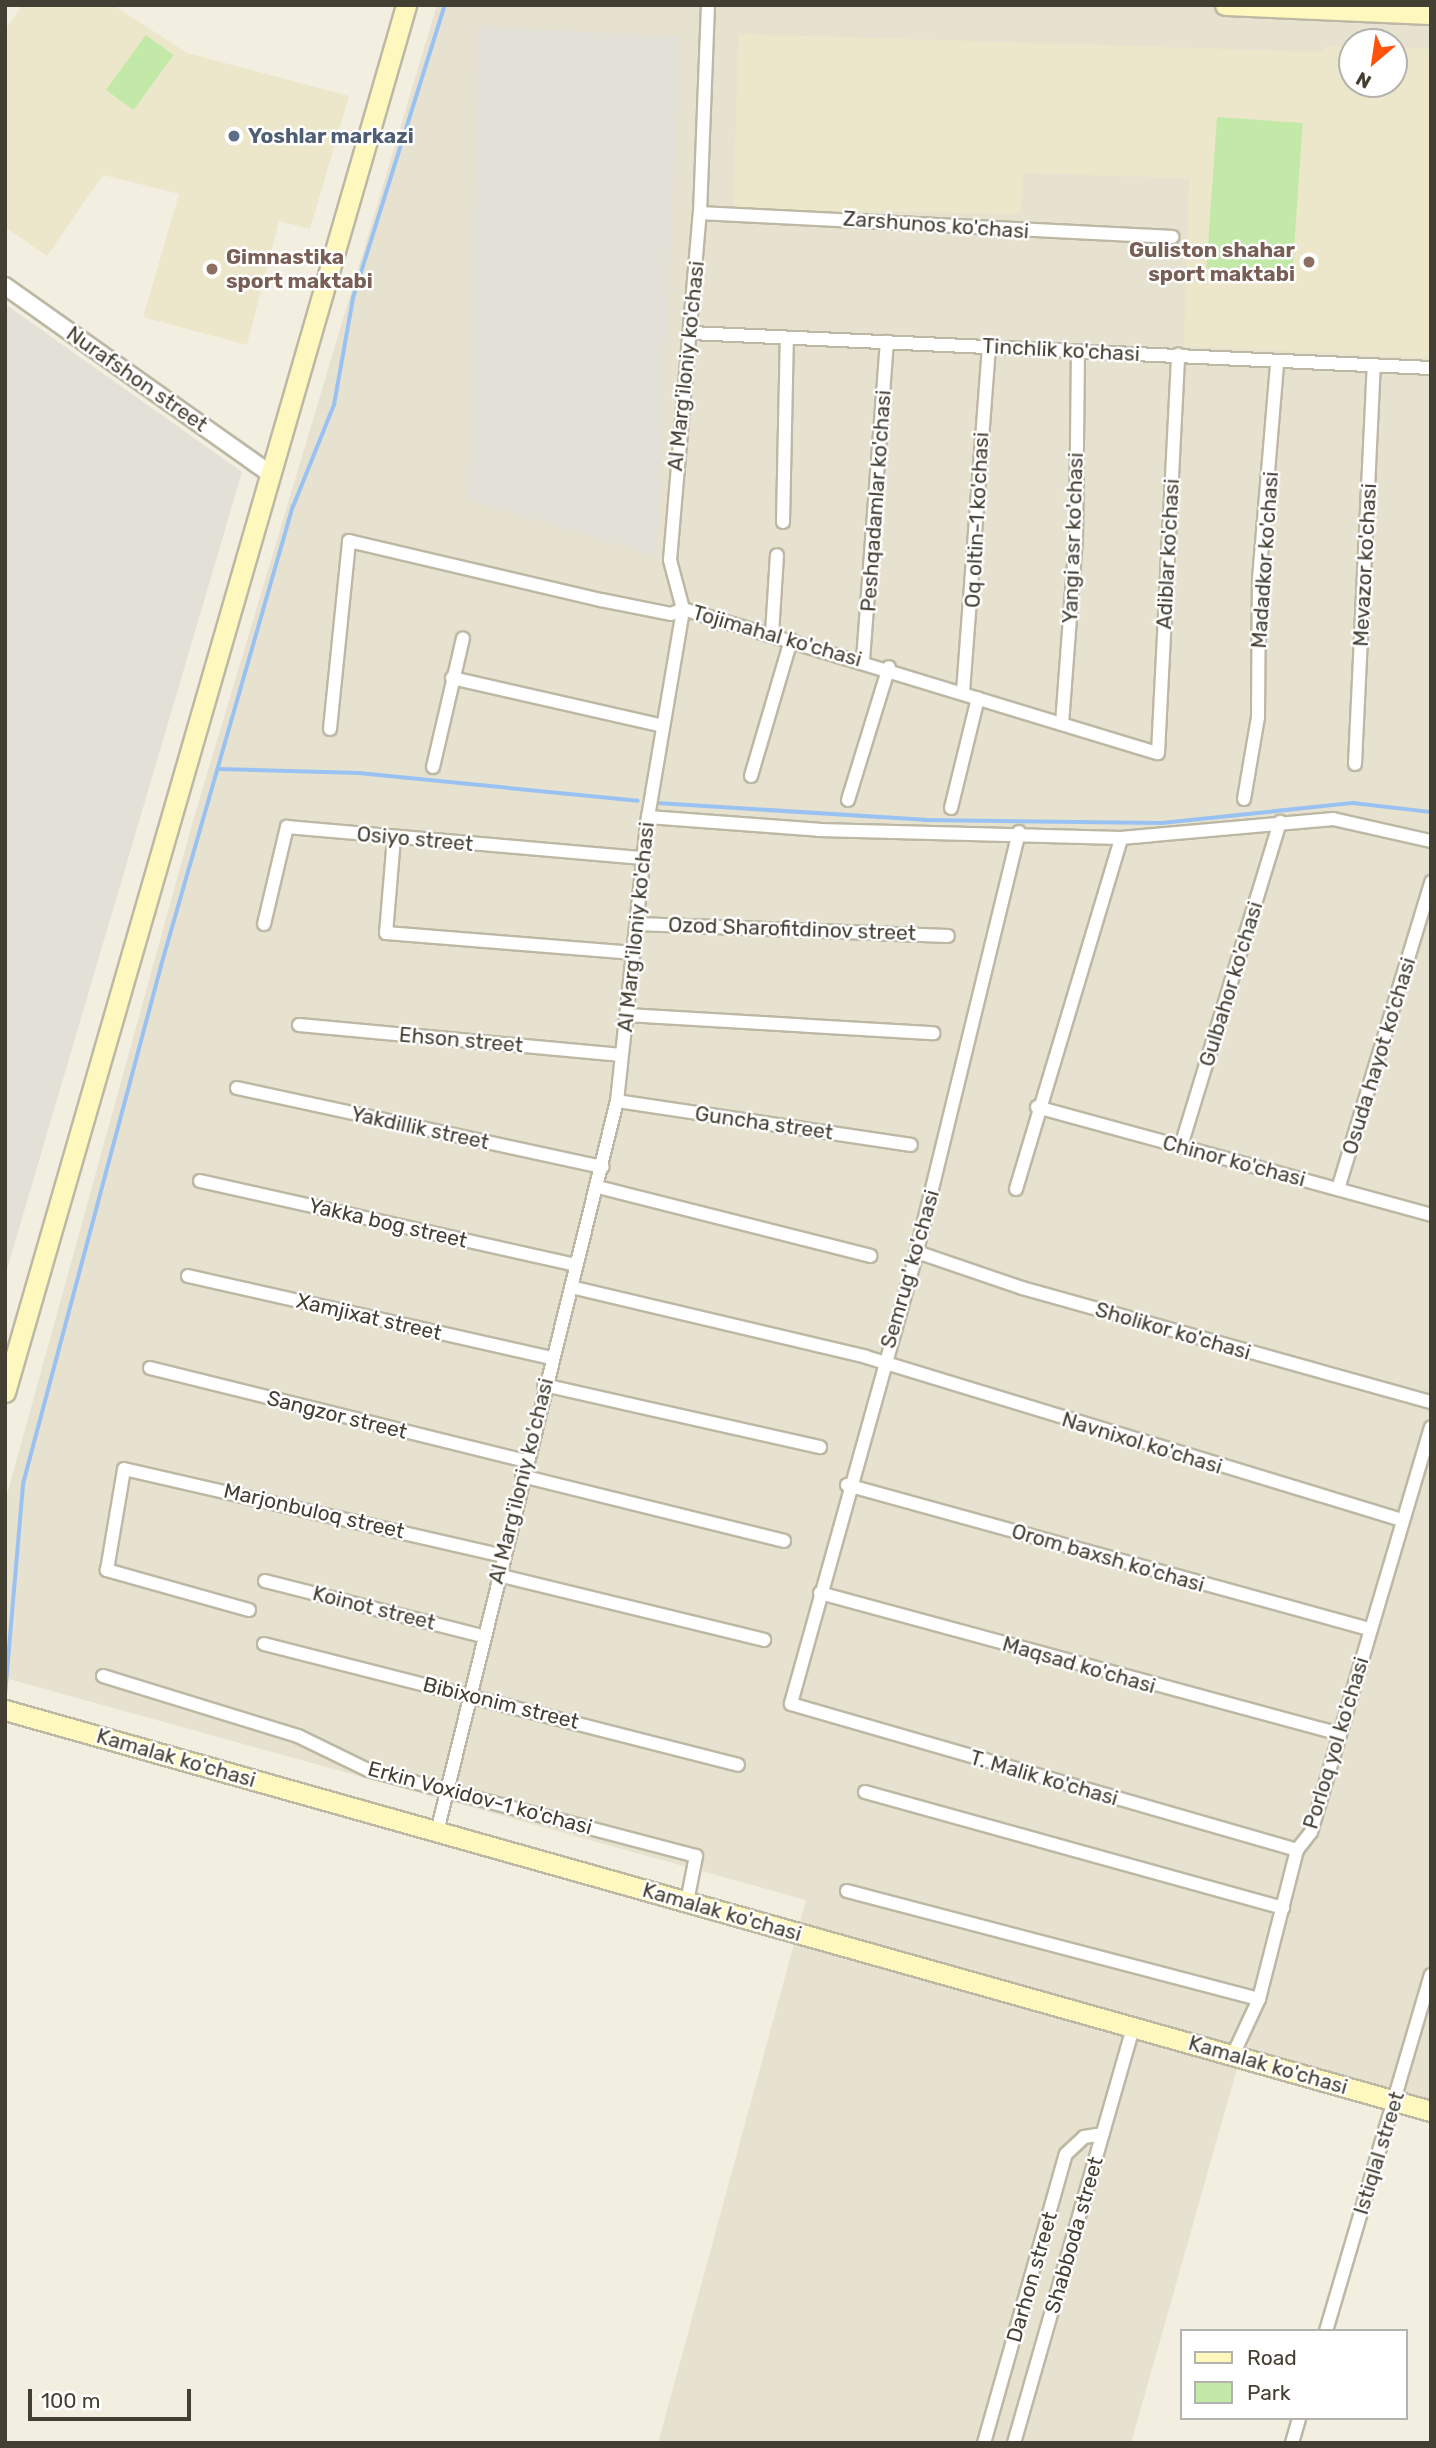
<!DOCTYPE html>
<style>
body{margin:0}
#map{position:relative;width:1436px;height:2448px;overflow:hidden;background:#f2efe1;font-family:Rubik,sans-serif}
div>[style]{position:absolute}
.residential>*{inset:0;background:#e6e2cf}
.industrial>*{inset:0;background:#e3e0d7}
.education>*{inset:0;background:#ece7ca}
.green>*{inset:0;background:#c2e9a7;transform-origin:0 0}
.stream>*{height:3.5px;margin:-1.75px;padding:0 1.75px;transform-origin:1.75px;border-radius:1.75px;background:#99c2f3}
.roads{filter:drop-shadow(2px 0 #bdb8a4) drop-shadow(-2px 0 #bdb8a4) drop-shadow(0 2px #bdb8a4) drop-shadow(0 -2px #bdb8a4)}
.minor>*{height:12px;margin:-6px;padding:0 6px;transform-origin:6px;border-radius:6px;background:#fff}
.tertiary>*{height:16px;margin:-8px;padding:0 8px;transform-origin:8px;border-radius:8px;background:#fff}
.secondary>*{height:19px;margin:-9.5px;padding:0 9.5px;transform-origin:9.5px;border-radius:9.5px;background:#fff8be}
.dots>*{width:19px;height:19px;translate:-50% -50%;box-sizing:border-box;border:4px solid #fff;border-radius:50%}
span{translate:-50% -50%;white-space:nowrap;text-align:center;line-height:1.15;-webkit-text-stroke:5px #fff;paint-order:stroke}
.service-label{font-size:21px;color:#4e5e75;font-weight:700}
.left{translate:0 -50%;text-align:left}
.street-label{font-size:21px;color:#433f32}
.education-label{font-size:21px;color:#785e54;font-weight:700}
.right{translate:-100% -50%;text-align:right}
.frame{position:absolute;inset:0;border:7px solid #433f32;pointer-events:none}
.legend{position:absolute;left:1180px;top:2329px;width:228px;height:91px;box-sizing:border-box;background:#fff;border:2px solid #b4b2ad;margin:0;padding:9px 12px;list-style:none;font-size:21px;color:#433f32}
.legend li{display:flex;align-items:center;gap:14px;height:35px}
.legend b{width:35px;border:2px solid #b4b2ad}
.north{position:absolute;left:1338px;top:28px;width:70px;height:70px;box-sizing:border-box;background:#fff;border:2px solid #b4b2ad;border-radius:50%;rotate:209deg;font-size:19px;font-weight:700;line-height:28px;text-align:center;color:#433f32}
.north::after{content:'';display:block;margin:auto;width:24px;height:32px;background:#ff520b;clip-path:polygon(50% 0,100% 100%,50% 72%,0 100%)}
.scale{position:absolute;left:28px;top:2389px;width:163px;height:32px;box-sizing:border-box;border:4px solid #433f32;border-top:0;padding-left:9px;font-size:21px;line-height:24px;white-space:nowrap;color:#433f32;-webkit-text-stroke:5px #fff;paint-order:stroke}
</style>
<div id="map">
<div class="residential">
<div style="clip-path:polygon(evenodd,437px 5px,1431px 5px,1431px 2122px,1248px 2050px,1252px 2016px,1131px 2443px,658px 2443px,806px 1900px,5px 1678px,5px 1502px,193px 821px,437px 5px,1352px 42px,1394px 42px,1394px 84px,1352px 84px,1352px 42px)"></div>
</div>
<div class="industrial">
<div style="clip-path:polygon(478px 26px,680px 37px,657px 556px,468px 500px)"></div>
<div style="clip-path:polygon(5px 304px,242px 472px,5px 1276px)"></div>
</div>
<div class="education">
<div style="clip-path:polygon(22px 5px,113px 5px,187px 53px,349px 96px,310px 229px,279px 221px,247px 345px,143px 317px,179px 194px,103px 175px,47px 256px,5px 227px,5px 30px)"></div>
<div style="clip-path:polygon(739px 34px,1322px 52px,1327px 46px,1352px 46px,1352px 84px,1394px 84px,1394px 48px,1431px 49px,1431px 358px,1184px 346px,1189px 178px,1024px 173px,1020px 214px,733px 209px)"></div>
</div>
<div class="green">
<div style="left:146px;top:35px;width:34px;height:68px;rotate:36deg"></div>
<div style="left:1217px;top:117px;width:86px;height:152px;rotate:4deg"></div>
</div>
<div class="stream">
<div style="left:218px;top:769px;width:141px;rotate:1.6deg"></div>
<div style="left:359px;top:773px;width:280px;rotate:5.7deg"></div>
<div style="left:657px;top:803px;width:268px;rotate:3.6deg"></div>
<div style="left:924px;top:820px;width:238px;rotate:0.7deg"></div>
<div style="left:1162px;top:823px;width:192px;rotate:-6deg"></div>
<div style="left:1353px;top:803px;width:79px;rotate:6.6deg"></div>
<div style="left:5px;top:1695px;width:212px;rotate:-85.1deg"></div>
<div style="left:23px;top:1484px;width:536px;rotate:-75.08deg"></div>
<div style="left:161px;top:966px;width:478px;rotate:-74deg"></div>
<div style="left:293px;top:507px;width:110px;rotate:-68.1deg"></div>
<div style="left:334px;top:405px;width:109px;rotate:-79.9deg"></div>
<div style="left:353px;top:298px;width:307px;rotate:-72.6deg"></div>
</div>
<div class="roads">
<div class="minor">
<div style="left:700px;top:213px;width:473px;rotate:2.9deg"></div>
<div style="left:691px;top:333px;width:741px;rotate:2.71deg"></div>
<div style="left:783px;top:522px;width:184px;rotate:-88.8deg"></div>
<div style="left:772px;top:634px;width:79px;rotate:-86.4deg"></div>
<div style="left:863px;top:660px;width:319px;rotate:-85.7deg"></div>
<div style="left:452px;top:678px;width:216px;rotate:12.8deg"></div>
<div style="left:963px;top:692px;width:346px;rotate:-85.7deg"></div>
<div style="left:1062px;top:724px;width:186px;rotate:-85.7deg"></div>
<div style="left:1076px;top:539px;width:188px;rotate:-89.4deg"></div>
<div style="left:330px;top:729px;width:189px;rotate:-84.2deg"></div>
<div style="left:349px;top:541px;width:259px;rotate:13.2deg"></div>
<div style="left:601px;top:600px;width:71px;rotate:11.3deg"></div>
<div style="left:671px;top:614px;width:13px;rotate:-23deg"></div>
<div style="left:683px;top:609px;width:496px;rotate:16.9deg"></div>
<div style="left:1158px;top:753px;width:399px;rotate:-87.1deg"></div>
<div style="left:1355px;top:764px;width:399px;rotate:-87.3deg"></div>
<div style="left:433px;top:767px;width:132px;rotate:-76.9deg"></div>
<div style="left:751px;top:776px;width:142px;rotate:-73.6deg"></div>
<div style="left:1244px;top:799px;width:83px;rotate:-80.3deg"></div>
<div style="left:1258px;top:717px;width:138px;rotate:-89.6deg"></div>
<div style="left:1259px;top:579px;width:217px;rotate:-85.2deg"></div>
<div style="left:848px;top:800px;width:139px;rotate:-72.9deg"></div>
<div style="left:951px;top:808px;width:113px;rotate:-76.2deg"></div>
<div style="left:648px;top:817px;width:171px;rotate:4.3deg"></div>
<div style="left:819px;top:830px;width:302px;rotate:1.5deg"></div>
<div style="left:1121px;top:838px;width:213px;rotate:-5.1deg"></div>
<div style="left:1333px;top:819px;width:100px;rotate:12.7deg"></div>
<div style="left:1019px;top:832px;width:432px;rotate:103.7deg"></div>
<div style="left:917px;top:1252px;width:469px;rotate:105.6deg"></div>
<div style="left:791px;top:1704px;width:527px;rotate:16.09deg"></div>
<div style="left:394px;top:838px;width:95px;rotate:94.8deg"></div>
<div style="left:386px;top:933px;width:249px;rotate:4.6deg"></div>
<div style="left:264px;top:924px;width:100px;rotate:-76.7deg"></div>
<div style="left:287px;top:827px;width:357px;rotate:5deg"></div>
<div style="left:637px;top:924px;width:311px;rotate:2.2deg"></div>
<div style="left:627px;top:1015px;width:307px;rotate:3.4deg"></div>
<div style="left:299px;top:1025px;width:324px;rotate:5.3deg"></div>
<div style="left:237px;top:1088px;width:374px;rotate:12.2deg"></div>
<div style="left:617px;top:1101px;width:297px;rotate:8.5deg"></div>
<div style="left:1037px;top:1107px;width:409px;rotate:15.3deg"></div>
<div style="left:1181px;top:1146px;width:339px;rotate:-73deg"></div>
<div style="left:200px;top:1181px;width:384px;rotate:12.6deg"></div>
<div style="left:598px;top:1187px;width:281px;rotate:14.2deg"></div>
<div style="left:1016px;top:1189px;width:366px;rotate:-73.3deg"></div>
<div style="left:1338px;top:1189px;width:321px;rotate:-73.1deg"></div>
<div style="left:917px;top:1252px;width:111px;rotate:18.9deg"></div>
<div style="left:1022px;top:1288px;width:425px;rotate:15.6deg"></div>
<div style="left:188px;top:1276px;width:372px;rotate:12.7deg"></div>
<div style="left:571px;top:1287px;width:303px;rotate:13.3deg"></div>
<div style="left:866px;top:1357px;width:560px;rotate:16.91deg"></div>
<div style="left:150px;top:1368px;width:386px;rotate:13.9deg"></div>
<div style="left:544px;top:1385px;width:283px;rotate:12.7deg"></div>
<div style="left:522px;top:1476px;width:270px;rotate:13.9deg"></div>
<div style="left:847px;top:1485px;width:541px;rotate:15.42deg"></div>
<div style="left:498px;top:1575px;width:274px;rotate:13.7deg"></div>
<div style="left:265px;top:1581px;width:224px;rotate:14.2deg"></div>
<div style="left:820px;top:1593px;width:539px;rotate:15.17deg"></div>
<div style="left:249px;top:1610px;width:148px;rotate:-164.3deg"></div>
<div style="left:107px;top:1570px;width:102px;rotate:-80.4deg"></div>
<div style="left:124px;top:1469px;width:389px;rotate:12.9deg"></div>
<div style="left:264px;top:1644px;width:489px;rotate:14.3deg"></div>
<div style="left:103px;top:1676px;width:204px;rotate:17.1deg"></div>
<div style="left:298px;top:1736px;width:78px;rotate:25.9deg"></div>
<div style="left:368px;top:1770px;width:339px;rotate:14.7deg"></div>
<div style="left:696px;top:1856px;width:47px;rotate:101.1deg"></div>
<div style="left:865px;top:1792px;width:434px;rotate:15.5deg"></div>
<div style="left:437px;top:1832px;width:753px;rotate:-76.17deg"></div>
<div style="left:617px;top:1101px;width:286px;rotate:-83.8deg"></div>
<div style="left:648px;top:817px;width:211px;rotate:-80.4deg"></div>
<div style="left:683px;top:609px;width:51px;rotate:-104.9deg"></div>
<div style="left:670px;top:560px;width:348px;rotate:-85.1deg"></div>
<div style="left:700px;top:213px;width:208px;rotate:-87.8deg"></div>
<div style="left:847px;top:1891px;width:426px;rotate:14.7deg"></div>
<div style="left:1233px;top:2055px;width:62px;rotate:-65.1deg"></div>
<div style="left:1259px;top:1999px;width:154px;rotate:-75.7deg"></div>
<div style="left:1297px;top:1850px;width:23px;rotate:-52deg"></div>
<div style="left:1311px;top:1832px;width:422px;rotate:-73.5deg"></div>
<div style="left:1326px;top:2331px;width:371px;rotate:-73.6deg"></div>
<div style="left:984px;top:2443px;width:300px;rotate:-74.2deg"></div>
<div style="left:1066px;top:2154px;width:25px;rotate:-43deg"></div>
<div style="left:1084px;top:2137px;width:19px;rotate:-9deg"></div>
<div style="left:1014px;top:2443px;width:433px;rotate:-74deg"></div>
<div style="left:1292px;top:2443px;width:26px;rotate:-74deg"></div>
</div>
<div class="tertiary">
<div style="left:5px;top:286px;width:322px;rotate:35.3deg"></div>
</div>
<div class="secondary">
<div style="left:1225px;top:5px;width:206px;rotate:2.5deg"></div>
<div style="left:5px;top:1392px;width:1444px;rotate:-73.87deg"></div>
<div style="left:5px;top:1710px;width:1481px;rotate:15.71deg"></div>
</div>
</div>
<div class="dots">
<div style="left:234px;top:136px;background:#5c6f8a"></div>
<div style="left:1309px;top:262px;background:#8d6e63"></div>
<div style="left:212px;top:269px;background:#8d6e63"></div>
</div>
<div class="service-label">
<span class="left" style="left:248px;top:136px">Yoshlar markazi</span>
</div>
<div class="street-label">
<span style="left:936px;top:225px;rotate:4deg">Zarshunos ko'chasi</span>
<span style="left:1061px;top:350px;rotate:3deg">Tinchlik ko'chasi</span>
<span style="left:686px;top:366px;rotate:-84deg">Al Marg'iloniy ko'chasi</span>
<span style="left:137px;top:379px;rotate:35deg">Nurafshon street</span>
<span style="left:876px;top:501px;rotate:-86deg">Peshqadamlar ko'chasi</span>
<span style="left:977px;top:520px;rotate:-87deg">Oq oltin-1 ko'chasi</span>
<span style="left:1073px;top:538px;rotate:-88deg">Yangi asr ko'chasi</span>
<span style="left:1168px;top:554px;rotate:-87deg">Adiblar ko'chasi</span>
<span style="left:1265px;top:560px;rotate:-86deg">Madadkor ko'chasi</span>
<span style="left:1365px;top:565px;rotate:-87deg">Mevazor ko'chasi</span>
<span style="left:777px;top:636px;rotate:16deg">Tojimahal ko'chasi</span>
<span style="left:415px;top:839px;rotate:5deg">Osiyo street</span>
<span style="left:636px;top:927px;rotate:-84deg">Al Marg'iloniy ko'chasi</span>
<span style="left:792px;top:929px;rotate:2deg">Ozod Sharofitdinov street</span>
<span style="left:1231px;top:984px;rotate:-73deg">Gulbahor ko'chasi</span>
<span style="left:461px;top:1040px;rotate:5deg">Ehson street</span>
<span style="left:1379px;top:1056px;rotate:-73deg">Osuda hayot ko'chasi</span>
<span style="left:764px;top:1123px;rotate:8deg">Guncha street</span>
<span style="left:420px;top:1128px;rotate:12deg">Yakdillik street</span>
<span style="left:1234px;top:1161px;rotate:15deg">Chinor ko'chasi</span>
<span style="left:388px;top:1223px;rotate:13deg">Yakka bog street</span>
<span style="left:910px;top:1269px;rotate:-74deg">Semrug' ko'chasi</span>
<span style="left:369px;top:1317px;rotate:13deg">Xamjixat street</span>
<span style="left:1173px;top:1331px;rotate:16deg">Sholikor ko'chasi</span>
<span style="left:337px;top:1415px;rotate:14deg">Sangzor street</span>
<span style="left:1142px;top:1443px;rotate:17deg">Navnixol ko'chasi</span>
<span style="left:521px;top:1481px;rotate:-76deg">Al Marg'iloniy ko'chasi</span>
<span style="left:314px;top:1511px;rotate:13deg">Marjonbuloq street</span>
<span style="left:1108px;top:1558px;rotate:16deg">Orom baxsh ko'chasi</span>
<span style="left:374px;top:1608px;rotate:14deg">Koinot street</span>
<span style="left:1079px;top:1665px;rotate:16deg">Maqsad ko'chasi</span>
<span style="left:501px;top:1703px;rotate:14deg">Bibixonim street</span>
<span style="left:1336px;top:1743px;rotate:-73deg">Porloq yol ko'chasi</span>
<span style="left:176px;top:1758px;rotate:16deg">Kamalak ko'chasi</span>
<span style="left:1044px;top:1778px;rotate:16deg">T. Malik ko'chasi</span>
<span style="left:480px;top:1798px;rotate:15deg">Erkin Voxidov-1 ko'chasi</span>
<span style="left:722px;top:1912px;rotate:16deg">Kamalak ko'chasi</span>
<span style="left:1268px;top:2065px;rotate:16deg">Kamalak ko'chasi</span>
<span style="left:1379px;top:2153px;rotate:-73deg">Istiqlal street</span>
<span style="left:1074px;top:2235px;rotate:-74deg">Shabboda street</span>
<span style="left:1032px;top:2277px;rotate:-74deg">Darhon street</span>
</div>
<div class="education-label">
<span class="right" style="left:1295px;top:262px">Guliston shahar<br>sport maktabi</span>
<span class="left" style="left:226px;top:269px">Gimnastika<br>sport maktabi</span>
</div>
<div class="frame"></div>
<ul class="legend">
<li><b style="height:9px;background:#fff8be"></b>Road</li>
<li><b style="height:19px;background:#c2e9a7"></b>Park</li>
</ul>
<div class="north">N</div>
<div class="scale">100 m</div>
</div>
